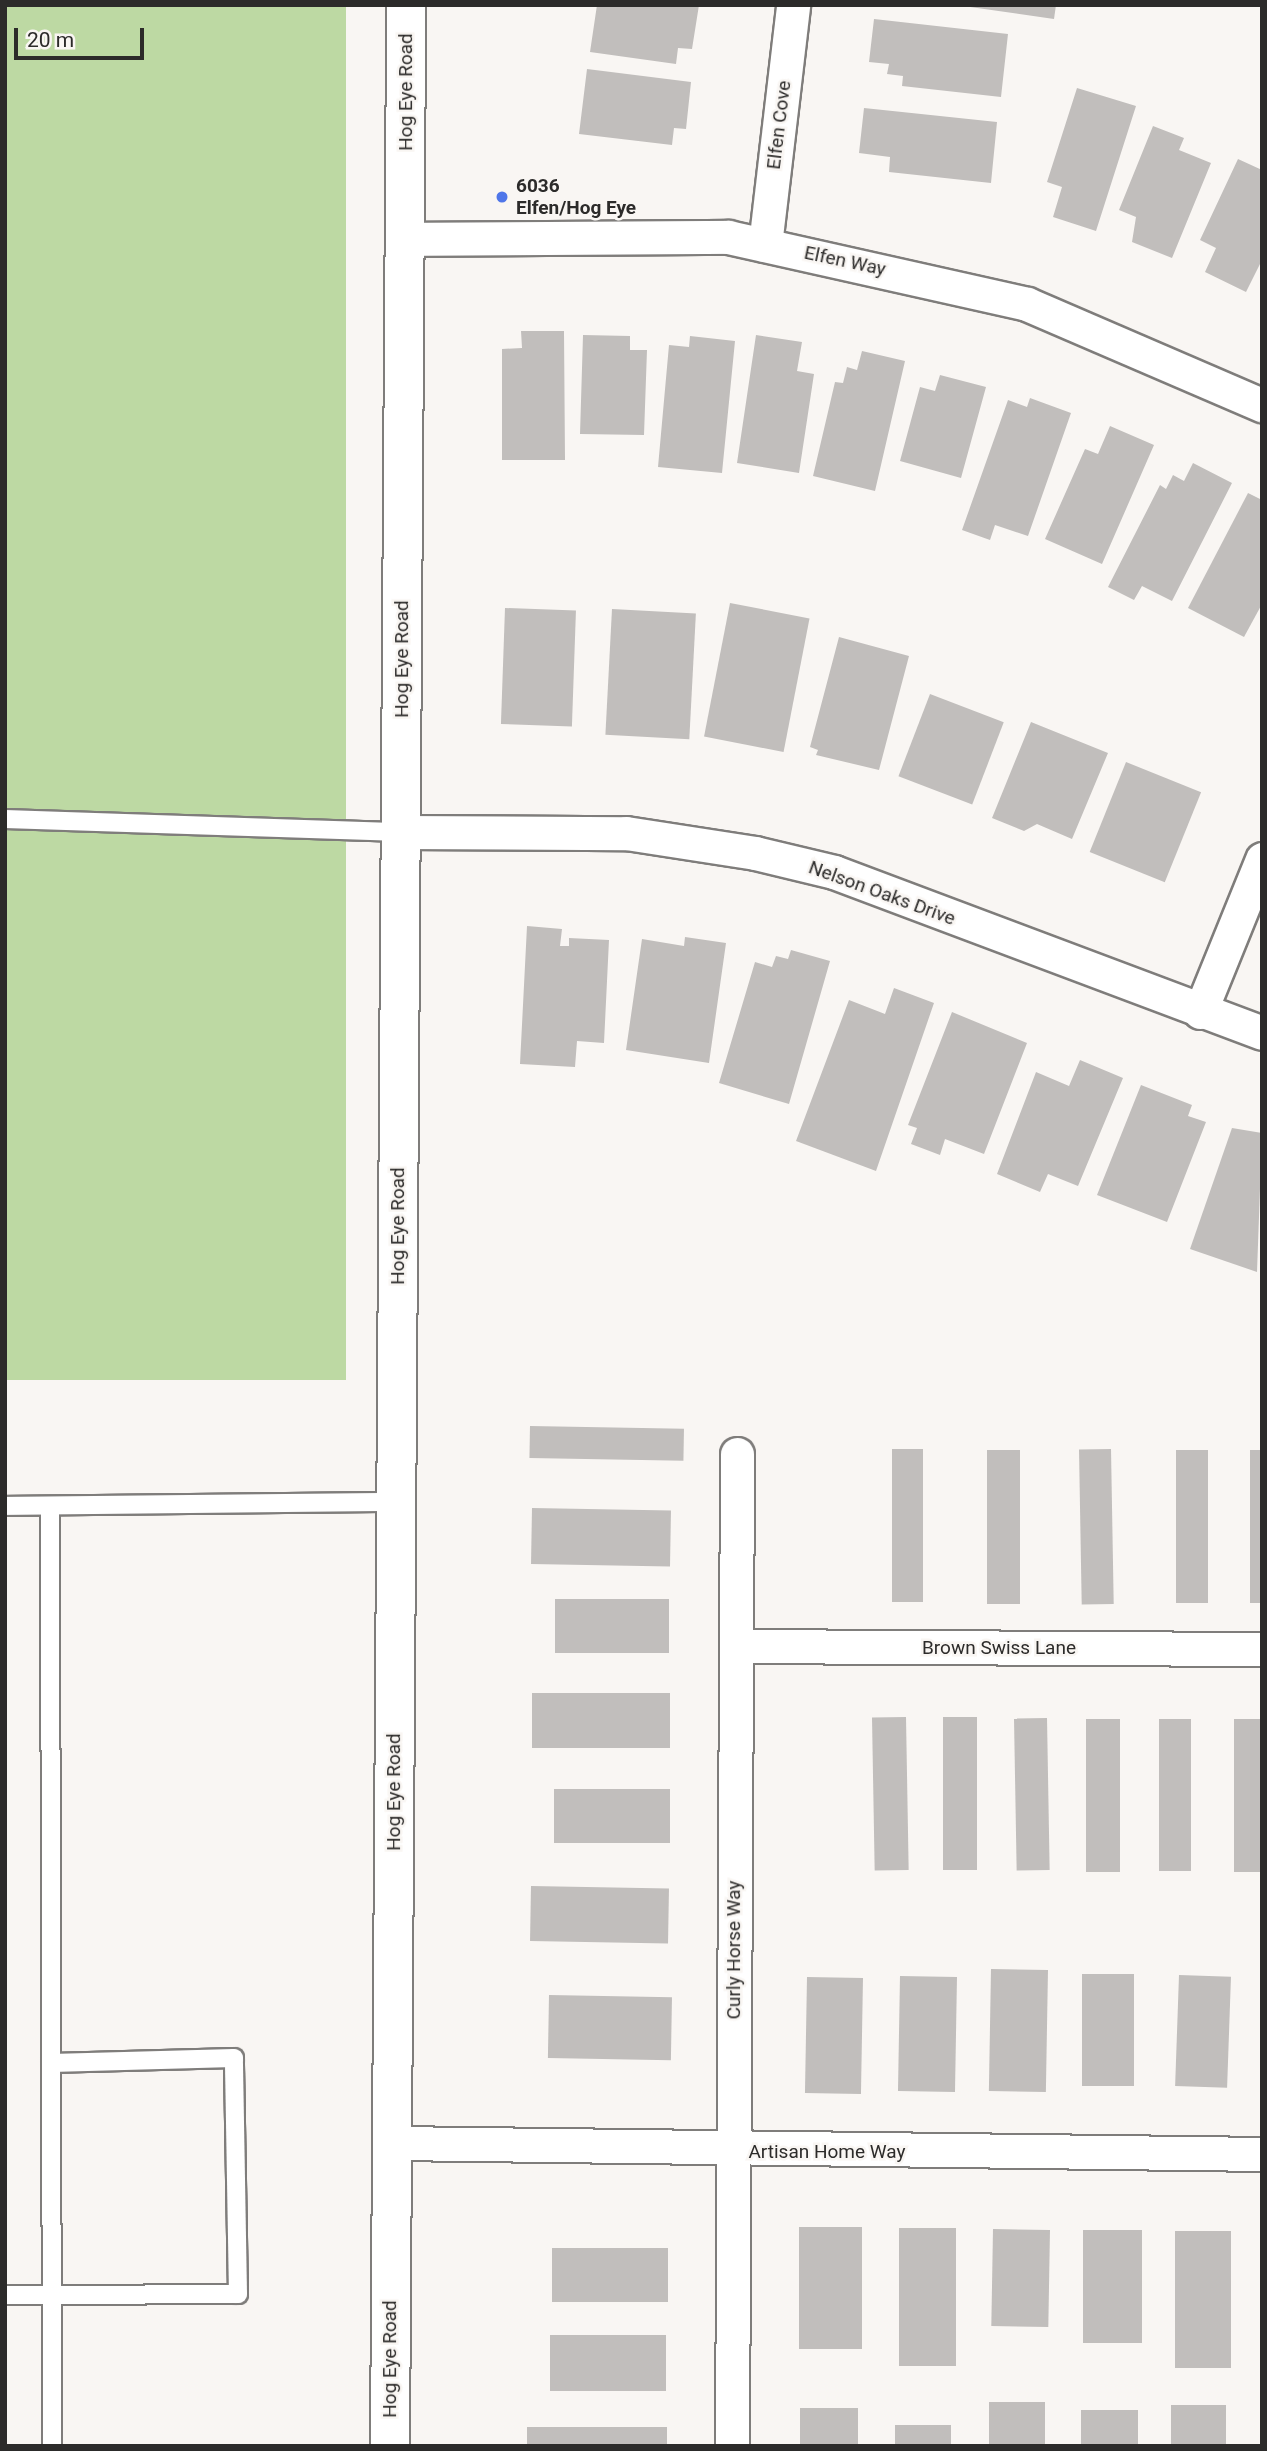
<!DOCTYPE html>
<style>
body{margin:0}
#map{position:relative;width:1267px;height:2451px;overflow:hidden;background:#f9f6f3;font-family:Roboto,sans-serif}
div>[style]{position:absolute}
.green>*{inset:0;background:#bdd9a3;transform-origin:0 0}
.building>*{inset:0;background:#c1bebc;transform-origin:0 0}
.roads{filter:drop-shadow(2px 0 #7f7d7b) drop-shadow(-2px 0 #7f7d7b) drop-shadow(0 2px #7f7d7b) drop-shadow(0 -2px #7f7d7b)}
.lane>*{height:18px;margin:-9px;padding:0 9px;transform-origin:9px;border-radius:9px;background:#fff}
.street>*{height:33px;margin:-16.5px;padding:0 16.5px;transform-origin:16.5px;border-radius:16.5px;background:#fff}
.secondary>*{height:38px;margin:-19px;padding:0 19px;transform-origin:19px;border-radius:19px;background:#fff}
.dots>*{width:19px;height:19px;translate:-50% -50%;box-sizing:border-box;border:4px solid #f9f6f3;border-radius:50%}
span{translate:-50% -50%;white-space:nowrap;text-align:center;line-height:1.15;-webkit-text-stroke:5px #f9f6f3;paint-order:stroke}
.street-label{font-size:19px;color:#2c2b2a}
.poi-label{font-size:19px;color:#2c2b2a;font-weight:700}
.left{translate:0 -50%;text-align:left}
.frame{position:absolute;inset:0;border:7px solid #2c2b2a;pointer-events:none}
.scale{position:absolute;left:14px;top:28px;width:130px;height:32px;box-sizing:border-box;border:4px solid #2c2b2a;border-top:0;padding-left:9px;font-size:21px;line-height:24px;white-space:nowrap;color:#2c2b2a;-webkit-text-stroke:5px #f9f6f3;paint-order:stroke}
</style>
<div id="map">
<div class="green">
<div style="left:5px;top:5px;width:341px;height:1375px"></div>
</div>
<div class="building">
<div style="clip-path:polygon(597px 5px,699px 5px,692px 49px,678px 48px,676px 64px,590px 52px)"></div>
<div style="clip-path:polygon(956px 5px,1056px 5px,1054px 19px)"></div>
<div style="clip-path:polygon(874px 19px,1008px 34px,1001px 97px,902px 86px,903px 76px,887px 74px,889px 64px,869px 62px)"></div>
<div style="clip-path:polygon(587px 69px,691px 82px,686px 129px,674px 128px,672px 145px,579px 134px)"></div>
<div style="clip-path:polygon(1077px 88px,1136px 106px,1096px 231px,1053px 217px,1062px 187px,1047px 182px)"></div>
<div style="clip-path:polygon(864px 108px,997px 122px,991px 183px,889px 172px,890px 157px,859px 153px)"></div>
<div style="clip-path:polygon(1153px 126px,1184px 138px,1179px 150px,1211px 163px,1172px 258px,1132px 242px,1136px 217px,1119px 210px)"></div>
<div style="clip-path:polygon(1238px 159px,1262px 170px,1262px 260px,1246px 292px,1205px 272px,1216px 248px,1200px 240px)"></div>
<div style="clip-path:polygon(521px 331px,564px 331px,565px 460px,502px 460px,502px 349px,522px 348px)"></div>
<div style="clip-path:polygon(583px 335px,630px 336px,630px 350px,647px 350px,644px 435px,580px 434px)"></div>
<div style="clip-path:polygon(756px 335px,802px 342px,797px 371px,814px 374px,799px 473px,737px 463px)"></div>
<div style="clip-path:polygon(690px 336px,735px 341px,722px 473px,658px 467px,669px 345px,689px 347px)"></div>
<div style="clip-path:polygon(862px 351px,905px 361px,875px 491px,813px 476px,835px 382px,843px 383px,847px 367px,857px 370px)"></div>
<div style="clip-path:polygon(940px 375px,986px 387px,961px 478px,900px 461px,920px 387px,935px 391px)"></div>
<div style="clip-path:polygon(1030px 398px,1071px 413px,1028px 536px,995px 525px,990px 540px,962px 530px,1008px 400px,1027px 407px)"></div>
<div style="clip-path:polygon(1110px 426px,1154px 445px,1102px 564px,1045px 539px,1085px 449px,1098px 454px)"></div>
<div style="clip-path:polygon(1193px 463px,1232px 483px,1172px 601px,1142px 586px,1134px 600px,1108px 587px,1160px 485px,1166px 489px,1173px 475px,1184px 481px)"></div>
<div style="clip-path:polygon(1248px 493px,1262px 500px,1262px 604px,1244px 637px,1188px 608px)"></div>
<div style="left:730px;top:603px;width:81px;height:136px;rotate:11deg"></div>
<div style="left:505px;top:608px;width:71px;height:116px;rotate:2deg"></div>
<div style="left:612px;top:609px;width:84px;height:126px;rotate:3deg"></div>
<div style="clip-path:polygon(839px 637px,909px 656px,879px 770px,816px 755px,818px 750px,810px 747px)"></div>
<div style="left:930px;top:694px;width:79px;height:88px;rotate:21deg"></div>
<div style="clip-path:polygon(1031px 722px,1108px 753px,1072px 839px,1037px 824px,1024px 831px,992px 818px)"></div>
<div style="left:1126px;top:762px;width:81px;height:97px;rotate:22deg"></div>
<div style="clip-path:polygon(527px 926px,562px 929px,560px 946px,569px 946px,569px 938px,609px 940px,604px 1043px,577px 1041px,575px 1067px,520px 1064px)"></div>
<div style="clip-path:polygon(685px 937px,726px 943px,709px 1063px,626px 1050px,642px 939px,684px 946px)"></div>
<div style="clip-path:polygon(791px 950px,830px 961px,789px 1104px,719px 1083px,755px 962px,772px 967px,776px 956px,788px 959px)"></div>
<div style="clip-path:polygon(894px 988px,934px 1003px,876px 1171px,796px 1141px,849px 1000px,885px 1014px)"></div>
<div style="clip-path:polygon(952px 1012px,1027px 1043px,984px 1154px,945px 1139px,940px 1155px,911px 1144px,917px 1128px,908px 1125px)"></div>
<div style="clip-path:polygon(1080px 1060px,1123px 1078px,1078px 1186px,1048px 1174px,1040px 1192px,997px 1174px,1036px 1072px,1069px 1086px)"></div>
<div style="clip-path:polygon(1141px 1085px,1192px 1105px,1188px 1116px,1206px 1122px,1167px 1222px,1097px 1195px)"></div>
<div style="clip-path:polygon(1232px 1128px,1262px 1133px,1257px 1272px,1190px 1249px)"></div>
<div style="left:530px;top:1426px;width:154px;height:32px;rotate:1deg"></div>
<div style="left:892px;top:1449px;width:31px;height:153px"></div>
<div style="left:1111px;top:1449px;width:155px;height:32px;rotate:89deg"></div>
<div style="left:987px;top:1450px;width:33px;height:154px"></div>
<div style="left:1176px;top:1450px;width:32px;height:153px"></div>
<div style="left:1250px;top:1450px;width:12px;height:153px"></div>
<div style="left:532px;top:1508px;width:139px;height:56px;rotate:1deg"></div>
<div style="left:555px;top:1599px;width:114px;height:54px"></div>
<div style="left:532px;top:1693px;width:138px;height:55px"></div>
<div style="left:906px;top:1717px;width:153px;height:34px;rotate:89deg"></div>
<div style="left:943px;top:1717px;width:34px;height:153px"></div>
<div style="left:1047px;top:1718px;width:152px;height:33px;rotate:89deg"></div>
<div style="left:1086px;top:1719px;width:34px;height:153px"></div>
<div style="left:1159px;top:1719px;width:32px;height:152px"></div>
<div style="left:1262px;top:1719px;width:153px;height:28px;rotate:90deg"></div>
<div style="left:554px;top:1789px;width:116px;height:54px"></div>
<div style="left:531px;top:1886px;width:138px;height:55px;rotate:1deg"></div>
<div style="left:991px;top:1969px;width:57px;height:122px;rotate:1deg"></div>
<div style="left:1082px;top:1974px;width:52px;height:112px"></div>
<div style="left:1179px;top:1975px;width:52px;height:111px;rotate:2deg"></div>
<div style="left:900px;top:1976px;width:57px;height:115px;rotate:1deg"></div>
<div style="left:807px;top:1977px;width:56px;height:116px;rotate:1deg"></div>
<div style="left:549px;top:1995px;width:123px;height:63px;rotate:1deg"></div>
<div style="left:799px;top:2227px;width:63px;height:122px"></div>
<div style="left:899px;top:2228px;width:57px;height:138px"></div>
<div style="left:993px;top:2229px;width:57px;height:97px;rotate:1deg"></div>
<div style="left:1083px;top:2230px;width:59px;height:113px"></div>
<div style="left:1175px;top:2231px;width:56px;height:137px"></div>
<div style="left:552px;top:2248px;width:116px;height:54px"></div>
<div style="left:550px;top:2335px;width:116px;height:56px"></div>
<div style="left:989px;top:2402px;width:56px;height:44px"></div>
<div style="left:1226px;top:2405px;width:41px;height:55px;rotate:90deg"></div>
<div style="left:800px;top:2408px;width:58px;height:38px"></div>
<div style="left:1081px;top:2410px;width:57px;height:36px"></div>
<div style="left:951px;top:2425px;width:21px;height:56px;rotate:90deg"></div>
<div style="left:527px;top:2427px;width:140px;height:19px"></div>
</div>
<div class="roads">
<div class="lane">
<div style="left:5px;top:819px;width:396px;rotate:1.9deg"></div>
<div style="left:5px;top:1506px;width:391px;rotate:-0.6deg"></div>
<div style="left:50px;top:1506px;width:940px;rotate:89.88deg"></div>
<div style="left:5px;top:2295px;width:233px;rotate:-0.2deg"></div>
<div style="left:238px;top:2294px;width:236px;rotate:-91deg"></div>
<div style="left:234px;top:2058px;width:183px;rotate:178.4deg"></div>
</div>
<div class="street">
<div style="left:405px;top:239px;width:323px;rotate:-0.4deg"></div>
<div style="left:728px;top:237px;width:306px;rotate:12.6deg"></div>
<div style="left:1027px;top:304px;width:256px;rotate:23.3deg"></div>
<div style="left:765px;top:245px;width:242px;rotate:-83.3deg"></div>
<div style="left:401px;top:832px;width:225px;rotate:0.3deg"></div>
<div style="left:626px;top:833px;width:131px;rotate:8.8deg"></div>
<div style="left:755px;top:853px;width:81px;rotate:13.5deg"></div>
<div style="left:834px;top:872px;width:457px;rotate:20.6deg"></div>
<div style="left:1200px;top:1012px;width:165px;rotate:-67.9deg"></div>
<div style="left:736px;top:1646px;width:526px;rotate:0.33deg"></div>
<div style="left:392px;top:2143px;width:870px;rotate:0.72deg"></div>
<div style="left:732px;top:2446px;width:992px;rotate:-89.71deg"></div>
</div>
<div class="secondary">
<div style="left:390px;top:2446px;width:2441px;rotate:-89.62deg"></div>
</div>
</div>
<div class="dots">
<div style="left:502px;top:197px;background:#4f76e9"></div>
</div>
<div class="street-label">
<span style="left:406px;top:92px;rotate:-90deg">Hog Eye Road</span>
<span style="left:779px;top:125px;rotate:-83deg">Elfen Cove</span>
<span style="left:845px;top:261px;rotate:12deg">Elfen Way</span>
<span style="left:402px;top:659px;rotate:-90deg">Hog Eye Road</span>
<span style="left:882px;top:893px;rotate:20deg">Nelson Oaks Drive</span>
<span style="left:398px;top:1226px;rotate:-90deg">Hog Eye Road</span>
<span style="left:999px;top:1648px">Brown Swiss Lane</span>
<span style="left:394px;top:1792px;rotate:-90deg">Hog Eye Road</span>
<span style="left:734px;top:1950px;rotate:-90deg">Curly Horse Way</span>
<span style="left:827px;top:2152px">Artisan Home Way</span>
<span style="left:390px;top:2359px;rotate:-90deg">Hog Eye Road</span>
</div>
<div class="poi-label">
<span class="left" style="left:516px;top:197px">6036<br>Elfen/Hog Eye</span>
</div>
<div class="frame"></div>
<div class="scale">20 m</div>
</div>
